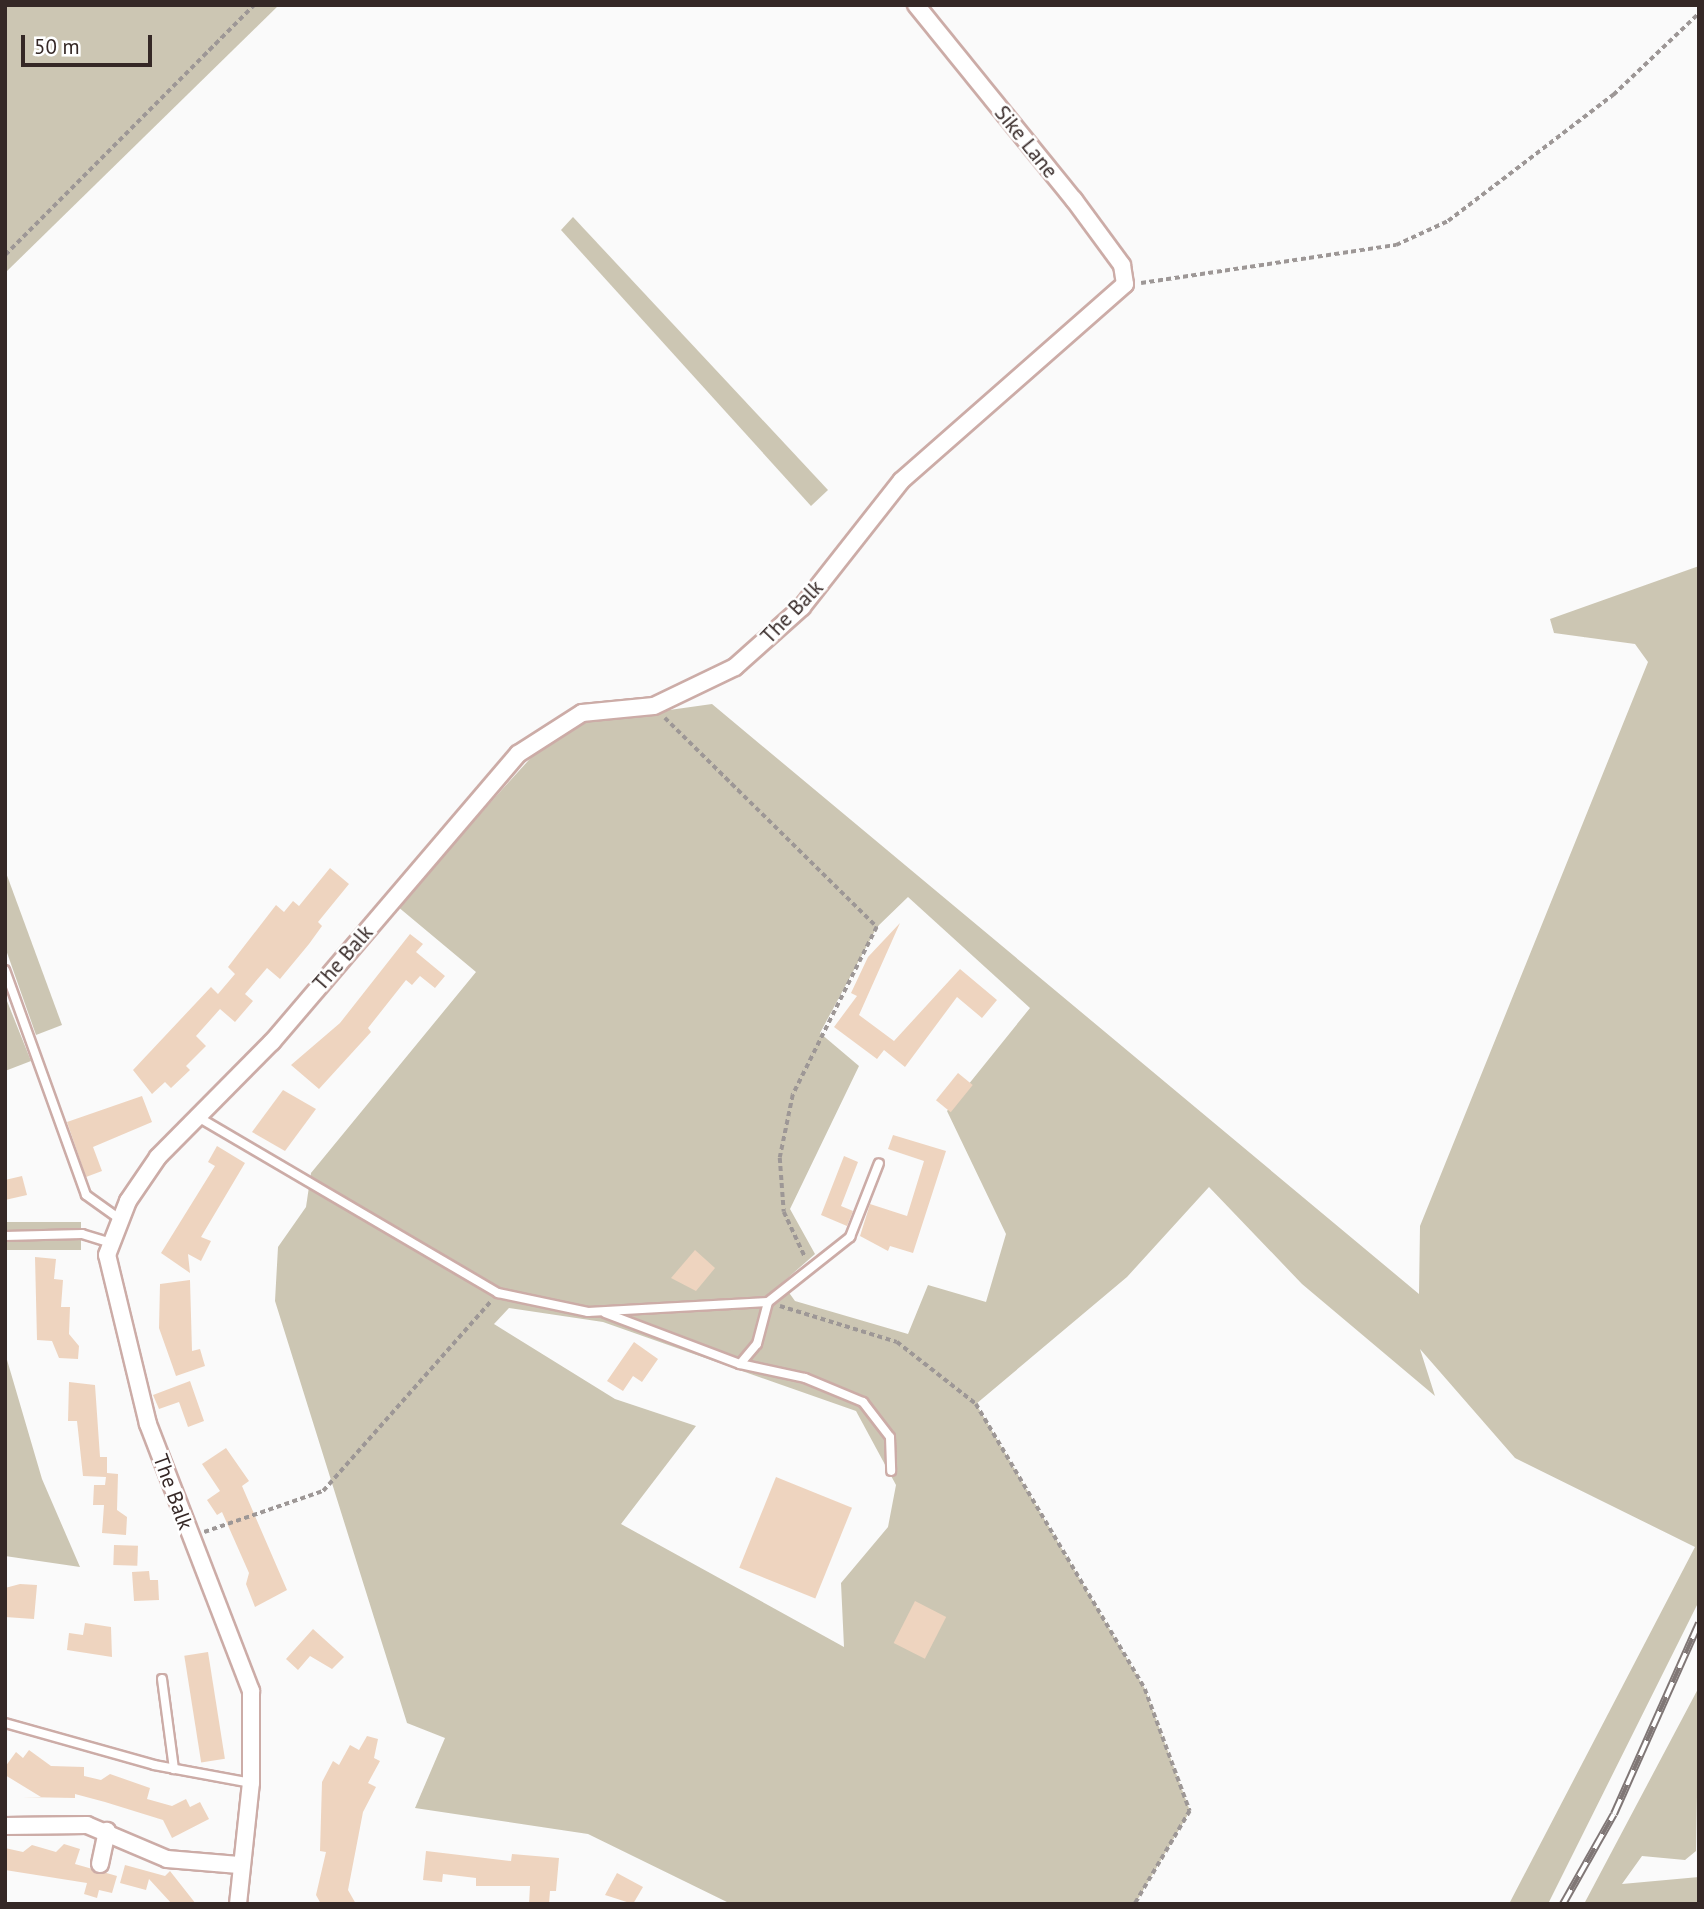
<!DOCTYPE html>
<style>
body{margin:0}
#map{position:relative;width:1704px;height:1909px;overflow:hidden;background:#fafafa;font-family:"PT Sans",sans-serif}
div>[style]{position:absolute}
.green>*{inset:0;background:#ccc6b3;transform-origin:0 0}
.building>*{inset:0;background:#eed4bf;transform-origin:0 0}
.path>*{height:3.5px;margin-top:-1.75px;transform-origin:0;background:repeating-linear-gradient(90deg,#9d9796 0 5px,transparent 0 8.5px)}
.roads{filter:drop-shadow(2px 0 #ccaca7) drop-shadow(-2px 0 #ccaca7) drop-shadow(0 2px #ccaca7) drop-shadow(0 -2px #ccaca7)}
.service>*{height:8px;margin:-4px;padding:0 4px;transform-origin:4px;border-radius:4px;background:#fff}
.minor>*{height:16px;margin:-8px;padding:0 8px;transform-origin:8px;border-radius:8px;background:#fff}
.rail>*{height:8px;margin-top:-4px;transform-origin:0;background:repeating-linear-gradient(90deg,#fff 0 16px,#807776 0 32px);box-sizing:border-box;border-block:2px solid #807776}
span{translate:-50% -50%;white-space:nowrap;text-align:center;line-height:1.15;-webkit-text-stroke:5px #fff;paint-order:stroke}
.street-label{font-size:21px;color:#352826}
.frame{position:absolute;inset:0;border:7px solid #352826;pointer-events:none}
.scale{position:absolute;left:21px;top:35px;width:131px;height:32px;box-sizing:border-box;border:4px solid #352826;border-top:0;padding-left:9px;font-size:21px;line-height:24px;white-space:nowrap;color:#352826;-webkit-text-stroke:5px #fff;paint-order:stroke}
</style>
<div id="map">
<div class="green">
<div style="clip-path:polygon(5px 5px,279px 5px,5px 273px)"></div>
<div style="clip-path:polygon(573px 217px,828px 490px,811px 506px,561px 230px)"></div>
<div style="clip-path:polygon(evenodd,1699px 566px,1699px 1601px,1548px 1904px,1509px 1904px,1695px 1547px,1515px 1458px,1420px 1349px,1435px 1396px,1302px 1284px,1209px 1187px,1127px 1277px,976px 1404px,1145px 1689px,1190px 1811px,1135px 1904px,731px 1904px,588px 1834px,415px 1808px,445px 1738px,407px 1723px,275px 1301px,278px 1247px,306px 1207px,311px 1173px,476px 972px,397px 906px,546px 741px,584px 722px,712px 704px,1419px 1294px,1420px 1226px,1648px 662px,1635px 644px,1554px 633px,1550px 619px,1699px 566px,908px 897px,1030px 1008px,947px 1111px,1006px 1234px,986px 1302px,928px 1285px,908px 1334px,795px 1301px,782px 1283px,815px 1254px,790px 1209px,859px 1066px,820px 1033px,877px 927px,908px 897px,1699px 566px,509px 1308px,603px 1322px,856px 1411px,896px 1485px,888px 1527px,841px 1583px,844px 1647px,621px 1524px,696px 1426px,615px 1399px,494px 1324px,509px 1308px)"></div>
<div style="clip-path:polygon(5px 870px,62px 1025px,36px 1035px,5px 947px)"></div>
<div style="clip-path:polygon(5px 996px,31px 1061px,5px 1071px)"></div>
<div style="left:5px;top:1222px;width:76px;height:28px"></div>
<div style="clip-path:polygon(5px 1353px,42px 1479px,80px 1567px,5px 1556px)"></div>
<div style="clip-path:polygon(1699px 1687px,1696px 1851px,1685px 1860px,1642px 1856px,1622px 1884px,1699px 1877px,1699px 1904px,1584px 1904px)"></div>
</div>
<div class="building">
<div style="clip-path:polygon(330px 868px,349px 884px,318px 922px,322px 926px,309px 944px,280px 979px,267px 968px,245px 994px,253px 1001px,235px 1022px,220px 1009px,196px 1036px,206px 1046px,186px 1066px,190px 1070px,171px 1088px,165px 1082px,152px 1094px,133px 1070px,211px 987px,218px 994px,235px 974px,228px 967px,276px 905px,284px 912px,293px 901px,299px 906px)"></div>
<div style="clip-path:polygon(900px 923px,859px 1015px,894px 1041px,960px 969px,997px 1000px,982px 1018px,957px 997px,905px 1067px,884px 1050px,877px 1059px,834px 1027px,857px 996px,851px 993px,868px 957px)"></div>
<div style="clip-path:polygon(410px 934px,423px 944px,416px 952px,445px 976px,435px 988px,420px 976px,412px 985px,406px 980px,368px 1028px,371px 1032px,319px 1089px,291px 1065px,340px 1023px)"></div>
<div style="left:958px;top:1073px;width:19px;height:35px;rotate:39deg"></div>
<div style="clip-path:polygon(283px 1090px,316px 1109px,285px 1151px,252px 1132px)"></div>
<div style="clip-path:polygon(142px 1096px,152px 1122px,93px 1147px,102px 1171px,86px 1177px,67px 1122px)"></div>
<div style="clip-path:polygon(893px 1135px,946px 1151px,913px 1253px,890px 1246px,888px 1251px,860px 1236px,870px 1204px,907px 1216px,924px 1161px,888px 1149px)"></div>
<div style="clip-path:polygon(217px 1146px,245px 1163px,201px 1237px,211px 1241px,201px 1261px,188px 1254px,190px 1273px,161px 1253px,215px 1166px,208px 1162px)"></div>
<div style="clip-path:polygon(844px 1156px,858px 1162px,841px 1206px,853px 1211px,847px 1226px,821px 1215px)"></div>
<div style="clip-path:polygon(22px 1176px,27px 1195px,5px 1200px,5px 1180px)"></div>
<div style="clip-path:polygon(695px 1250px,715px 1268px,696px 1291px,671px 1278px)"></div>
<div style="clip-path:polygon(35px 1257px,56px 1259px,54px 1279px,63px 1280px,61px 1307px,70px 1307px,69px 1334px,79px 1346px,78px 1359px,59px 1358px,52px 1341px,37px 1340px)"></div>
<div style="clip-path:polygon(190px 1280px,192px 1351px,200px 1349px,205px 1366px,176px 1376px,159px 1328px,160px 1284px)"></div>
<div style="clip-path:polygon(634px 1342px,658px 1359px,642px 1382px,633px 1376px,623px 1391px,607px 1381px)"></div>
<div style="clip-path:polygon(190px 1381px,204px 1421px,188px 1427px,179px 1402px,159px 1409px,153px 1395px)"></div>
<div style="clip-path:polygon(69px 1382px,95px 1385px,100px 1457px,107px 1457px,107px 1473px,118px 1474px,117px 1510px,127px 1517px,126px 1535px,102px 1533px,104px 1505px,93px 1505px,94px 1485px,105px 1485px,106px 1477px,83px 1476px,77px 1421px,68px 1421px)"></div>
<div style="clip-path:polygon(226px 1448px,249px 1481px,242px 1486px,287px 1590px,255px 1607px,246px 1584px,249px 1573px,222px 1512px,217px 1515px,207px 1500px,220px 1491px,202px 1464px)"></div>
<div style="left:776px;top:1477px;width:82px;height:98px;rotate:22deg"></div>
<div style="left:114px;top:1545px;width:24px;height:20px;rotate:2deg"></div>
<div style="clip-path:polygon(149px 1571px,150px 1580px,158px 1580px,159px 1600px,134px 1601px,132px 1572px)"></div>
<div style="clip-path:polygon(20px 1584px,37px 1585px,34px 1619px,5px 1617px,5px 1588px)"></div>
<div style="left:915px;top:1601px;width:35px;height:47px;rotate:27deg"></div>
<div style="clip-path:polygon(85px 1623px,111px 1627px,112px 1657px,67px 1650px,69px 1633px,83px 1635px)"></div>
<div style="clip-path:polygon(313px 1629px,344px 1657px,332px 1669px,310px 1656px,298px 1670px,286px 1659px)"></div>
<div style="left:208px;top:1652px;width:108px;height:24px;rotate:81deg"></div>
<div style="clip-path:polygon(367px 1736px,378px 1739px,374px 1758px,380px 1761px,368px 1783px,376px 1787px,363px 1812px,348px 1890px,356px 1904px,321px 1904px,316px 1895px,326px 1852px,320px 1851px,322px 1782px,333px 1761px,339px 1765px,350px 1745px,359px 1750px)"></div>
<div style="clip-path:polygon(29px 1750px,51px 1766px,84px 1767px,84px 1776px,101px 1780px,110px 1774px,150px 1788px,147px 1799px,172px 1806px,186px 1799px,190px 1807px,200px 1802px,209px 1819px,172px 1838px,163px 1820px,105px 1802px,75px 1794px,75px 1798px,22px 1797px,41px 1797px,5px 1775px,5px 1767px,16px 1752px,23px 1758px)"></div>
<div style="clip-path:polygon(64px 1844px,80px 1849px,75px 1864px,117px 1876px,112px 1893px,99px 1890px,97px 1898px,84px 1894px,87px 1883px,5px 1870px,5px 1848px,23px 1852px,32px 1845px,56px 1852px)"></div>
<div style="clip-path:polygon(426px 1851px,511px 1861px,512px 1854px,559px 1858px,556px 1891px,550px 1891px,549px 1904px,529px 1904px,530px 1886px,476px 1886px,476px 1878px,443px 1874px,442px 1882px,423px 1880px)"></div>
<div style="clip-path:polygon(125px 1865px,165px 1876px,170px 1871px,196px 1904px,172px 1904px,149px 1879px,146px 1890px,120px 1883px)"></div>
<div style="clip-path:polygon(617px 1873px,643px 1887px,633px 1904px,605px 1895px)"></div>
</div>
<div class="path">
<div style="left:5px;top:255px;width:353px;rotate:-45.1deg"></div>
<div style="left:1141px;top:283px;width:258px;rotate:-8.5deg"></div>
<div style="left:1396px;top:245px;width:57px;rotate:-24.8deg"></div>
<div style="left:1448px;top:221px;width:208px;rotate:-37.4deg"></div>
<div style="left:1613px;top:95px;width:119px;rotate:-43.6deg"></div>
<div style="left:665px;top:718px;width:298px;rotate:44.6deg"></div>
<div style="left:877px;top:927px;width:188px;rotate:116.6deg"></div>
<div style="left:793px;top:1095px;width:64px;rotate:101.7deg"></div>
<div style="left:780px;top:1158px;width:54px;rotate:85.8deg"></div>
<div style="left:784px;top:1212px;width:50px;rotate:65deg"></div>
<div style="left:780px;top:1306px;width:122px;rotate:17.1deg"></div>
<div style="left:897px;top:1342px;width:100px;rotate:38.1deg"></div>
<div style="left:976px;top:1404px;width:331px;rotate:59.3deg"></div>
<div style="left:1145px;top:1689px;width:130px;rotate:69.8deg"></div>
<div style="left:1190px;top:1811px;width:108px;rotate:120.6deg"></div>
<div style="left:204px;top:1532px;width:126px;rotate:-19deg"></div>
<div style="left:323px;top:1491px;width:252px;rotate:-48.5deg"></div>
</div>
<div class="roads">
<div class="service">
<div style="left:5px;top:970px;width:239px;rotate:70.2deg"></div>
<div style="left:86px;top:1195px;width:43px;rotate:35.5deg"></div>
<div style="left:198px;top:1117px;width:348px;rotate:30.4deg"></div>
<div style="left:498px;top:1293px;width:92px;rotate:11.9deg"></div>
<div style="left:588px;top:1312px;width:180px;rotate:-3.2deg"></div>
<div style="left:768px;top:1302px;width:105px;rotate:-38.4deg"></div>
<div style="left:850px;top:1237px;width:79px;rotate:-68.6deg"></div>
<div style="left:5px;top:1236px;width:77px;rotate:-1.5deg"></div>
<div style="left:82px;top:1234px;width:31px;rotate:17deg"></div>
<div style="left:605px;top:1313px;width:144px;rotate:20.7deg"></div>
<div style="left:740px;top:1364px;width:26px;rotate:-50deg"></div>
<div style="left:757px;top:1344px;width:43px;rotate:-75.3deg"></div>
<div style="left:740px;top:1364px;width:66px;rotate:12.2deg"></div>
<div style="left:805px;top:1378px;width:63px;rotate:22.5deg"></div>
<div style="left:863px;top:1402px;width:44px;rotate:52.4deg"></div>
<div style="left:890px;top:1437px;width:34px;rotate:88deg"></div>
<div style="left:162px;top:1679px;width:91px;rotate:82.4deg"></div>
<div style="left:5px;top:1723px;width:155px;rotate:15.7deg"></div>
<div style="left:154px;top:1765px;width:99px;rotate:10.5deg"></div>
</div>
<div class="minor">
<div style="left:5px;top:1826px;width:82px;rotate:-0.7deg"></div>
<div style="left:87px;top:1825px;width:87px;rotate:23deg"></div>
<div style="left:167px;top:1859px;width:72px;rotate:4.8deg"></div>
<div style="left:100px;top:1864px;width:34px;rotate:-78deg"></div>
<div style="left:238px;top:1904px;width:122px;rotate:-83.9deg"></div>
<div style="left:251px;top:1783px;width:92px;rotate:-90deg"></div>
<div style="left:251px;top:1691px;width:286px;rotate:-111.1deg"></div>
<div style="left:148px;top:1424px;width:174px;rotate:-103.6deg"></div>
<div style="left:107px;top:1255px;width:58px;rotate:-68.7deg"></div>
<div style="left:128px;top:1201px;width:53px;rotate:-55.7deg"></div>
<div style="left:158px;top:1157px;width:162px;rotate:-45.3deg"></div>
<div style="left:272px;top:1042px;width:379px;rotate:-49.5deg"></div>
<div style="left:518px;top:754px;width:76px;rotate:-32.6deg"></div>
<div style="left:582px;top:713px;width:72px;rotate:-5.6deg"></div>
<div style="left:654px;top:706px;width:90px;rotate:-25.7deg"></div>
<div style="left:735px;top:667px;width:90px;rotate:-41.8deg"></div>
<div style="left:802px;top:607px;width:160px;rotate:-51.8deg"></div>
<div style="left:901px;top:481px;width:298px;rotate:-41.3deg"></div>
<div style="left:1125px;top:284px;width:19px;rotate:-99deg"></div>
<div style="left:1122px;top:265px;width:81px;rotate:-126.4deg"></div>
<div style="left:1074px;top:200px;width:251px;rotate:-129deg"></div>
</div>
</div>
<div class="rail">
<div style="left:1563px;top:1904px;width:103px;rotate:-60.5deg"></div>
<div style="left:1614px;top:1814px;width:209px;rotate:-66deg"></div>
</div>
<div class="street-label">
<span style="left:1026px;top:142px;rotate:51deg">Sike Lane</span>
<span style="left:792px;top:612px;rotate:-46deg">The Balk</span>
<span style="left:343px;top:958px;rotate:-49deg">The Balk</span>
<span style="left:173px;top:1492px;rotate:70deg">The Balk</span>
</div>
<div class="frame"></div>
<div class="scale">50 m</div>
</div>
